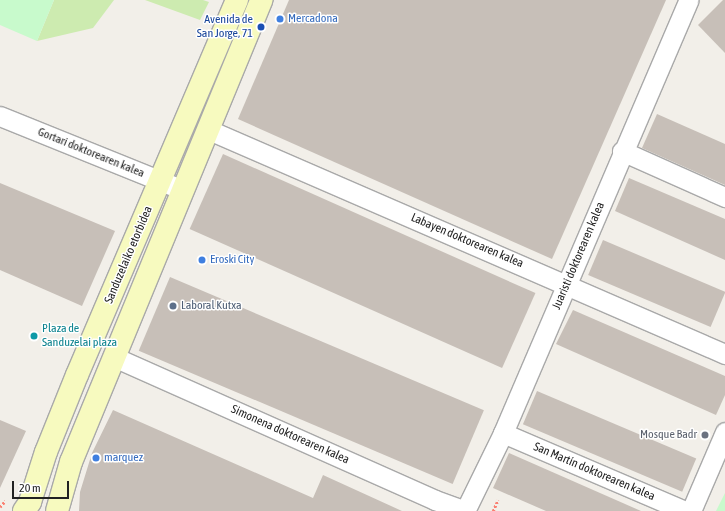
<!DOCTYPE html>
<meta charset="utf-8">
<style>
body{margin:0}
#map{position:relative;width:725px;height:511px;overflow:hidden;background:#f2efe9;font-family:"Asap Condensed",sans-serif}
div>[style]{position:absolute}
.grass>*{inset:0;background:#cdebb0}
.park>*{inset:0;background:#c8facc}
.building>*{inset:0;background:#c7bfb8;transform-origin:0 0}
.path>*{height:2.5px;margin-top:-1.25px;transform-origin:0;background:repeating-linear-gradient(90deg,#fa8072 0 2px,transparent 0 4px)}
.roads{filter:drop-shadow(1px 0 #a9a9a9) drop-shadow(-1px 0 #a9a9a9) drop-shadow(0 1px #a9a9a9) drop-shadow(0 -1px #a9a9a9)}
.minor>*{height:19px;margin:-9.5px;padding:0 9.5px;transform-origin:9.5px;border-radius:9.5px;background:#fff}
.secondary>*{height:22px;margin:-11px;padding:0 11px;transform-origin:11px;border-radius:11px;background:#f7fabf}
.dots>*{width:11px;height:11px;translate:-50% -50%;box-sizing:border-box;border:2px solid #fff;border-radius:50%}
span{translate:-50% -50%;white-space:nowrap;text-align:center;line-height:1.15;-webkit-text-stroke:3px #fff;paint-order:stroke}
.shop-label{font-size:12px;color:#366cbe}
.left{translate:0 -50%;text-align:left}
.transit-label{font-size:12px;color:#164399}
.right{translate:-100% -50%;text-align:right}
.street-label{font-size:12px;color:#222}
.service-label{font-size:12px;color:#4e5e75}
.culture-label{font-size:12px;color:#0d838f}
.worship-label{font-size:12px;color:#5b616d}
.scale{position:absolute;left:12px;top:481px;width:57px;height:18px;box-sizing:border-box;border:2px solid #222;border-top:0;padding-left:5px;font-size:12px;line-height:14px;white-space:nowrap;color:#222;-webkit-text-stroke:3px #fff;paint-order:stroke}
</style>
<div id="map">
<div class="grass">
<div style="clip-path:polygon(54px 0,114px 0,93px 28px,37px 41px)"></div>
<div style="clip-path:polygon(145px 0,203px 0,209px 2px,200px 20px)"></div>
</div>
<div class="park">
<div style="clip-path:polygon(0 0,54px 0,37px 41px,0 25px)"></div>
<div style="clip-path:polygon(725px 493px,725px 511px,716px 511px)"></div>
</div>
<div class="building">
<div style="clip-path:polygon(289px 0,666px 0,552px 259px,238px 119px)"></div>
<div style="clip-path:polygon(723px 0,725px 0,725px 53px,698px 25px)"></div>
<div style="clip-path:polygon(657px 114px,725px 144px,725px 185px,642px 148px)"></div>
<div style="left:223px;top:154px;width:342px;height:82px;rotate:24deg"></div>
<div style="clip-path:polygon(629px 178px,725px 219px,725px 260px,615px 211px)"></div>
<div style="clip-path:polygon(0 183px,115px 231px,82px 306px,0 270px)"></div>
<div style="left:603px;top:240px;width:133px;height:38px;rotate:23deg"></div>
<div style="left:170px;top:277px;width:341px;height:80px;rotate:23deg"></div>
<div style="clip-path:polygon(573px 310px,725px 376px,725px 395px,716px 415px,556px 344px)"></div>
<div style="left:537px;top:391px;width:173px;height:36px;rotate:23deg"></div>
<div style="clip-path:polygon(113px 410px,313px 498px,323px 475px,402px 511px,79px 511px,80px 492px,92px 453px)"></div>
<div style="clip-path:polygon(0 420px,26px 431px,0 488px)"></div>
<div style="clip-path:polygon(509px 453px,641px 511px,546px 511px,493px 488px)"></div>
</div>
<div class="path">
<div style="left:0;top:507px;width:8px;rotate:-50deg"></div>
<div style="left:493px;top:511px;width:12px;rotate:-66deg"></div>
</div>
<div class="roads">
<div class="minor">
<div style="left:0;top:116px;width:197px;rotate:22deg"></div>
<div style="left:209px;top:130px;width:563px;rotate:23.47deg"></div>
<div style="left:622px;top:151px;width:113px;rotate:24.1deg"></div>
<div style="left:114px;top:357px;width:351px;rotate:24deg"></div>
<div style="left:435px;top:500px;width:33px;rotate:20deg"></div>
<div style="left:503px;top:433px;width:198px;rotate:23.2deg"></div>
<div style="left:465px;top:511px;width:87px;rotate:-64deg"></div>
<div style="left:503px;top:433px;width:471px;rotate:-66.8deg"></div>
<div style="left:691px;top:511px;width:86px;rotate:-66.7deg"></div>
</div>
<div class="secondary">
<div style="left:24px;top:511px;width:11px;rotate:-56deg"></div>
<div style="left:30px;top:502px;width:52px;rotate:-72.3deg"></div>
<div style="left:46px;top:452px;width:83px;rotate:-68.1deg"></div>
<div style="left:77px;top:375px;width:408px;rotate:-66.9deg"></div>
<div style="left:57px;top:511px;width:51px;rotate:-74.1deg"></div>
<div style="left:71px;top:462px;width:500px;rotate:-67.6deg"></div>
</div>
</div>
<div class="dots">
<div style="left:280px;top:19px;background:#3f7fe0"></div>
<div style="left:261px;top:27px;background:#1a4fb4"></div>
<div style="left:202px;top:260px;background:#3f7fe0"></div>
<div style="left:173px;top:306px;background:#5c6f8a"></div>
<div style="left:34px;top:336px;background:#0f9aa8"></div>
<div style="left:705px;top:435px;background:#6b7280"></div>
<div style="left:96px;top:458px;background:#3f7fe0"></div>
</div>
<div class="shop-label">
<span class="left" style="left:288px;top:19px">Mercadona</span>
<span class="left" style="left:210px;top:260px">Eroski City</span>
<span class="left" style="left:104px;top:458px">marquez</span>
</div>
<div class="transit-label">
<span class="right" style="left:253px;top:27px">Avenida de<br>San Jorge, 71</span>
</div>
<div class="street-label">
<span style="left:91px;top:153px;rotate:22deg">Gortari doktorearen kalea</span>
<span style="left:467px;top:241px;rotate:23deg">Labayen doktorearen kalea</span>
<span style="left:129px;top:255px;rotate:-67deg">Sanduzelaiko etorbidea</span>
<span style="left:579px;top:256px;rotate:-67deg">Juaristi doktorearen kalea</span>
<span style="left:290px;top:435px;rotate:24deg">Simonena doktorearen kalea</span>
<span style="left:594px;top:472px;rotate:23deg">San Martín doktorearen kalea</span>
</div>
<div class="service-label">
<span class="left" style="left:181px;top:306px">Laboral Kutxa</span>
</div>
<div class="culture-label">
<span class="left" style="left:42px;top:336px">Plaza de<br>Sanduzelai plaza</span>
</div>
<div class="worship-label">
<span class="right" style="left:697px;top:435px">Mosque Badr</span>
</div>
<div class="scale">20 m</div>
</div>
